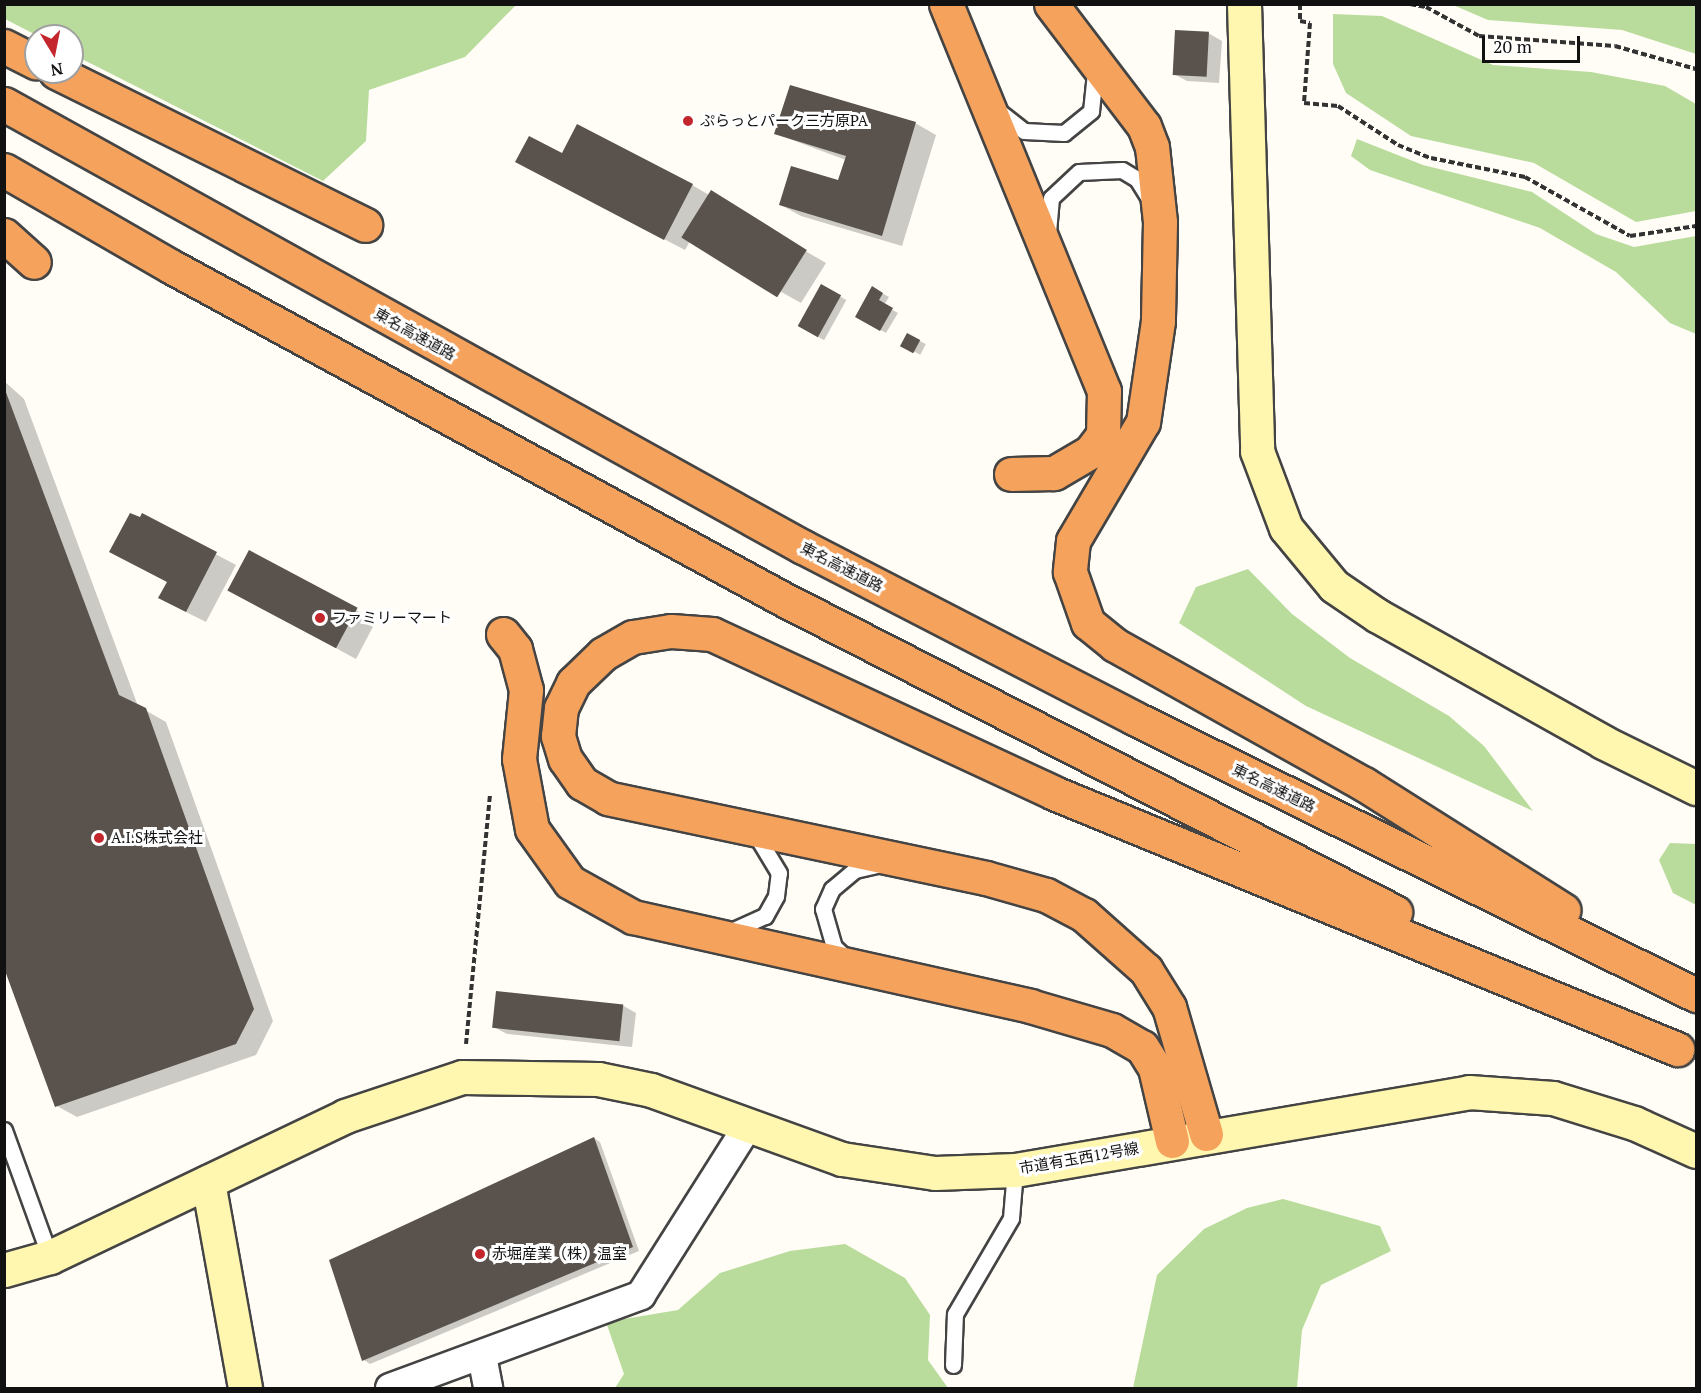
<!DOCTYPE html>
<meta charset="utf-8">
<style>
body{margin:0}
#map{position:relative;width:1701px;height:1393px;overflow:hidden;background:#fffdf5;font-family:"PT Serif","Noto Sans JP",serif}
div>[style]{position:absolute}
.forest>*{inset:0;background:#b9dc9c}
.shadow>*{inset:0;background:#0003;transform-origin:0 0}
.building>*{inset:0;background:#5a524d;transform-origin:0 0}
.path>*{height:4px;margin-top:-2px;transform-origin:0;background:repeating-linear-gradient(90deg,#333 0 6px,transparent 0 9px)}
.roads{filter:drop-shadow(2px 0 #444) drop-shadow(-2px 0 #444) drop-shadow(0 2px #444) drop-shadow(0 -2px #444)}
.lane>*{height:15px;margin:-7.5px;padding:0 7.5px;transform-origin:7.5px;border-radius:7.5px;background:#fff}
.street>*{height:28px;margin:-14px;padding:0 14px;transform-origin:14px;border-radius:14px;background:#fff}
.secondary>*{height:33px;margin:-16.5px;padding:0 16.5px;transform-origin:16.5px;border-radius:16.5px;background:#fff6b0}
.highway>*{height:33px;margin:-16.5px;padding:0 16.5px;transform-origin:16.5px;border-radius:16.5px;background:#f5a25d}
.dots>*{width:16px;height:16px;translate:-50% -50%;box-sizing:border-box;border:3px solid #fff;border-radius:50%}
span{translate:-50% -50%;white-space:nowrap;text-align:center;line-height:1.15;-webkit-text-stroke:6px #fff;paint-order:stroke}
.poi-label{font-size:15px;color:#111}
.left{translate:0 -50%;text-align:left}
.street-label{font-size:15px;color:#111}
.frame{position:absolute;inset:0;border:6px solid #111;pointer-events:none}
.north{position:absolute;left:24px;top:24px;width:60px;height:60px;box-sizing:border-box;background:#fff;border:2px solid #a0a0a0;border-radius:50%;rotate:170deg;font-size:16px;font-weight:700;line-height:24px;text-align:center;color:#111}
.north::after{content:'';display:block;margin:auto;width:21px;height:27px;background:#c4262e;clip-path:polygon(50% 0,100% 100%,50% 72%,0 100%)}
.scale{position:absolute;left:1482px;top:36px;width:98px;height:27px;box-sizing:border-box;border:3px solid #111;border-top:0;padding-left:8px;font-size:18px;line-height:21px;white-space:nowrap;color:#111;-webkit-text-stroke:4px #fff;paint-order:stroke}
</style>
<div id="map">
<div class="forest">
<div style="clip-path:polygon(4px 5px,5px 4px,516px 5px,465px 57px,369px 90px,366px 141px,323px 181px,72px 54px,72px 36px,38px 36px,5px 19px)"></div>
<div style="clip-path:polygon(1453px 5px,1696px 5px,1696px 54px,1622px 30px,1488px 20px)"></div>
<div style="clip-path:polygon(1333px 14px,1382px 16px,1493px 65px,1591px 72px,1665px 86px,1696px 104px,1696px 211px,1636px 222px,1534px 163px,1411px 136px,1346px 93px,1333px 64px)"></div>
<div style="clip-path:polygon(1357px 139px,1423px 165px,1532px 192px,1596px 234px,1634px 247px,1696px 236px,1696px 334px,1670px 323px,1616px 272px,1540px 228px,1370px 170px,1351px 156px)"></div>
<div style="clip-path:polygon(1248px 569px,1292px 614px,1350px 658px,1449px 716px,1484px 746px,1533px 811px,1306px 706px,1179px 623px,1196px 587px)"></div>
<div style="clip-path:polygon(1670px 843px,1696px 844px,1696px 905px,1673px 893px,1659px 860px)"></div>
<div style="clip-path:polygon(1283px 1199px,1380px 1226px,1391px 1251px,1321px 1285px,1302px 1330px,1297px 1388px,1133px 1388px,1157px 1275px,1204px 1229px,1247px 1208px)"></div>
<div style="clip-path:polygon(845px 1244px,905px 1278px,930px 1315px,928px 1360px,948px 1388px,615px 1388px,624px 1374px,606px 1322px,678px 1310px,720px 1273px,790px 1251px)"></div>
</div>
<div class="shadow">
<div style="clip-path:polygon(1208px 33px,1222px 41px,1219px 83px,1187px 81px,1174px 74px)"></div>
<div style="clip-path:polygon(915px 123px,936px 135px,902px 246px,801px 216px,781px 205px,839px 182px,846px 160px,776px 134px)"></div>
<div style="clip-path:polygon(562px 155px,692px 185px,826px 263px,801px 303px,690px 241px,685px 250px,537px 173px)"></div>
<div style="left:821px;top:286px;width:29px;height:46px;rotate:29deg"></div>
<div style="clip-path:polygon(873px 288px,889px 297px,884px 305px,898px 313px,886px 333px,857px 317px)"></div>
<div style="left:908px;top:335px;width:20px;height:12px;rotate:27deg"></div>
<div style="clip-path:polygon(4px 381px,24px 399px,138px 706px,166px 722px,273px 1021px,256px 1055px,77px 1117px,57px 1106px,4px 964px)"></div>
<div style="clip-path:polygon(142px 515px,236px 565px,206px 622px,180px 609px)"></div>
<div style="clip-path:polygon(250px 552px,376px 621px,356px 659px,249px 601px)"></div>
<div style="clip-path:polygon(622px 1005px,636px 1013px,632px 1047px,507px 1034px,494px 1027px)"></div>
<div style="clip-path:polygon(594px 1138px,600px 1142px,639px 1251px,370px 1364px,364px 1360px,331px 1261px)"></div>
</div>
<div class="building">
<div style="left:1175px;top:30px;width:34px;height:45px;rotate:3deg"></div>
<div style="clip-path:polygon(790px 85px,916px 122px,882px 236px,779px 205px,791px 166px,838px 180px,846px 156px,774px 134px)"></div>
<div style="clip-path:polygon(577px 124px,693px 184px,664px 240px,515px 162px,529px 136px,562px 153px)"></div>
<div style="left:711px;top:190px;width:113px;height:56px;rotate:32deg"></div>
<div style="left:821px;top:284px;width:23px;height:48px;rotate:29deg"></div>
<div style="clip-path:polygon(872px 286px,883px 293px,879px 300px,893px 308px,880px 331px,855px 317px)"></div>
<div style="left:907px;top:333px;width:15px;height:15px;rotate:28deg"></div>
<div style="clip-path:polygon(4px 387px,119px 695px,146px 708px,254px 1009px,236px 1044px,55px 1107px,4px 968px)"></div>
<div style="clip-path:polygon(130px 513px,140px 517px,142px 513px,217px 552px,186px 612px,158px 598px,167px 582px,109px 552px)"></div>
<div style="left:249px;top:550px;width:123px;height:46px;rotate:28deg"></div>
<div style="left:496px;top:991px;width:128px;height:37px;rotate:6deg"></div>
<div style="clip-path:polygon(594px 1137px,633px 1247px,362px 1361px,329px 1260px)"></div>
</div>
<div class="path">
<div style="left:1300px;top:4px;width:17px;rotate:90deg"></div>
<div style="left:1300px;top:21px;width:10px;rotate:11deg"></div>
<div style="left:1310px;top:23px;width:80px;rotate:94.3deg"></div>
<div style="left:1304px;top:103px;width:34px;rotate:5deg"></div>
<div style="left:1338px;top:106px;width:72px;rotate:33deg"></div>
<div style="left:1398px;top:145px;width:35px;rotate:22deg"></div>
<div style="left:1431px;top:158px;width:96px;rotate:11.4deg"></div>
<div style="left:1525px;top:177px;width:120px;rotate:29.3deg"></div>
<div style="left:1630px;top:236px;width:67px;rotate:-8.6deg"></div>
<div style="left:1410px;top:4px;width:16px;rotate:11deg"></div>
<div style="left:1426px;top:7px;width:60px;rotate:28.7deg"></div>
<div style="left:1479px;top:36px;width:136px;rotate:4.2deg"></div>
<div style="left:1615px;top:46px;width:84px;rotate:15.9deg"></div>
<div style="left:466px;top:1044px;width:251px;rotate:-84.5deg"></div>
</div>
<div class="roads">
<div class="lane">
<div style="left:997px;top:110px;width:34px;rotate:38deg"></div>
<div style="left:1024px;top:131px;width:40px;rotate:2.9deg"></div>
<div style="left:1064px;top:133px;width:35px;rotate:-39deg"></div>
<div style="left:1091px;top:111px;width:39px;rotate:-84deg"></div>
<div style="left:1048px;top:232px;width:34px;rotate:-85deg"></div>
<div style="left:1051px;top:198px;width:38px;rotate:-43deg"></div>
<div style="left:1079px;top:172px;width:43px;rotate:-2.7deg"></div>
<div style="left:1122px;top:170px;width:17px;rotate:31deg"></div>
<div style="left:1137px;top:179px;width:22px;rotate:58deg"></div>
<div style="left:731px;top:931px;width:37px;rotate:-24deg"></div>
<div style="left:765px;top:916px;width:23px;rotate:-61deg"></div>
<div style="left:776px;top:896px;width:23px;rotate:-83deg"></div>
<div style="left:779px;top:873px;width:44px;rotate:-121.2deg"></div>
<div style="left:846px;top:958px;width:16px;rotate:-137deg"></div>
<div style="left:834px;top:947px;width:40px;rotate:-106deg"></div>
<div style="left:823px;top:909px;width:22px;rotate:-66deg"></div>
<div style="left:832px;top:889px;width:30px;rotate:-40deg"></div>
<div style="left:855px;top:870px;width:27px;rotate:-13deg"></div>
<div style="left:4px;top:1130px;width:135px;rotate:70.1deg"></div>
<div style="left:953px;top:1365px;width:51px;rotate:-87.8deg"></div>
<div style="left:955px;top:1314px;width:111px;rotate:-59.7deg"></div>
<div style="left:1011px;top:1218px;width:48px;rotate:-85.2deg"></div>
</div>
<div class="street">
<div style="left:482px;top:1356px;width:33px;rotate:79deg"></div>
<div style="left:390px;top:1388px;width:268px;rotate:-20.3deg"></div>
<div style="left:641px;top:1295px;width:200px;rotate:-57.7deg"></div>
</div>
<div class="secondary">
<div style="left:1244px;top:4px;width:447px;rotate:88.3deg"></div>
<div style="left:1257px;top:451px;width:82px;rotate:69.4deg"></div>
<div style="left:1286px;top:528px;width:75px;rotate:50.4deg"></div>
<div style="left:1334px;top:586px;width:53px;rotate:34.3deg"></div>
<div style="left:1378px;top:616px;width:258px;rotate:29.2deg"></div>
<div style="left:1603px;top:742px;width:104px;rotate:26.3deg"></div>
<div style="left:208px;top:1182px;width:209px;rotate:79.8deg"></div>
<div style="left:4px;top:1270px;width:48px;rotate:-15.8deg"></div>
<div style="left:50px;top:1257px;width:327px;rotate:-25.5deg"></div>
<div style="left:345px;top:1116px;width:123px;rotate:-18.4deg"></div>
<div style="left:462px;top:1077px;width:136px;rotate:0.8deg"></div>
<div style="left:598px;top:1079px;width:54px;rotate:11.7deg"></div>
<div style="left:651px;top:1090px;width:203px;rotate:19.9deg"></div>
<div style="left:842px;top:1159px;width:94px;rotate:8.6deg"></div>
<div style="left:935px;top:1173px;width:80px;rotate:-2.1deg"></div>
<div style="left:1015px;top:1170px;width:461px;rotate:-9.7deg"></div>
<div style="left:1469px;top:1092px;width:84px;rotate:4.1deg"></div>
<div style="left:1553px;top:1098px;width:85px;rotate:17.2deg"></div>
<div style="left:1634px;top:1123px;width:68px;rotate:24.3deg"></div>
</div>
<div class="highway">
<div style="left:946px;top:4px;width:418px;rotate:67.8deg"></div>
<div style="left:1104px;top:391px;width:44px;rotate:91.3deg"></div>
<div style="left:1103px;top:435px;width:21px;rotate:127deg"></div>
<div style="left:1090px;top:452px;width:42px;rotate:149.7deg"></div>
<div style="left:1054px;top:473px;width:43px;rotate:178.7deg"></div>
<div style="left:1051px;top:4px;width:153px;rotate:52.7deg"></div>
<div style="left:1144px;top:126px;width:22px;rotate:69deg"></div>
<div style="left:1152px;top:147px;width:75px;rotate:83.9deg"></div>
<div style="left:1160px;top:222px;width:99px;rotate:91.2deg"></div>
<div style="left:1158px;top:321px;width:102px;rotate:98.4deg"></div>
<div style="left:1143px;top:422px;width:138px;rotate:120.5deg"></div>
<div style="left:1073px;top:541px;width:31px;rotate:96deg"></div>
<div style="left:1070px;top:572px;width:54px;rotate:70.6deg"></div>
<div style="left:1088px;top:623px;width:35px;rotate:39deg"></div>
<div style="left:1115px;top:645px;width:285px;rotate:29.2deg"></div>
<div style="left:1364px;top:784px;width:236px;rotate:32.3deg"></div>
<div style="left:4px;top:46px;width:36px;rotate:27deg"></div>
<div style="left:56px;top:72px;width:345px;rotate:26.3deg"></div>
<div style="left:4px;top:104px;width:914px;rotate:29.01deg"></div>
<div style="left:803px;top:547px;width:373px;rotate:27.3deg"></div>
<div style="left:1134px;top:718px;width:627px;rotate:26.24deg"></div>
<div style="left:4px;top:170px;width:194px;rotate:30deg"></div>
<div style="left:172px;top:267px;width:693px;rotate:28.52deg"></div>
<div style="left:781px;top:598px;width:690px;rotate:27.09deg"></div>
<div style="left:4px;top:235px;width:40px;rotate:42deg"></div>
<div style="left:503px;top:634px;width:19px;rotate:51deg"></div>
<div style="left:515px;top:649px;width:42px;rotate:75deg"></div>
<div style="left:526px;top:690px;width:69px;rotate:95.8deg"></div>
<div style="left:519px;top:759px;width:71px;rotate:79.5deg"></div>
<div style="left:532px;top:829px;width:65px;rotate:54.4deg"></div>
<div style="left:570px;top:882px;width:72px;rotate:29.1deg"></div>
<div style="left:633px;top:917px;width:407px;rotate:12.6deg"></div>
<div style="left:1030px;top:1006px;width:85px;rotate:16.3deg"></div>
<div style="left:1112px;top:1030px;width:34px;rotate:30deg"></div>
<div style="left:1142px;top:1047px;width:25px;rotate:58deg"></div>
<div style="left:1155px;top:1068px;width:75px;rotate:76.9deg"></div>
<div style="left:1206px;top:1134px;width:132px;rotate:-106.2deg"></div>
<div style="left:1169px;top:1007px;width:44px;rotate:-121.9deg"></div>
<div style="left:1146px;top:970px;width:83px;rotate:-138.4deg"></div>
<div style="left:1084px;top:915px;width:43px;rotate:-152.2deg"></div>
<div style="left:1046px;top:895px;width:62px;rotate:-164.2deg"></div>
<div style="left:986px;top:878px;width:386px;rotate:-168.1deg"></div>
<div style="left:608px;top:798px;width:30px;rotate:-150deg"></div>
<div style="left:582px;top:783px;width:29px;rotate:-125deg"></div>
<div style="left:565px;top:759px;width:24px;rotate:-107deg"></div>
<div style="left:558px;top:736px;width:28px;rotate:-84deg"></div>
<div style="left:561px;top:708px;width:28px;rotate:-64deg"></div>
<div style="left:573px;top:683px;width:42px;rotate:-44deg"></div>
<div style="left:603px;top:654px;width:34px;rotate:-30deg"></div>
<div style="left:633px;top:637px;width:38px;rotate:-9deg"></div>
<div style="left:671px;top:631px;width:41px;rotate:4.2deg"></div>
<div style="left:712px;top:634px;width:377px;rotate:24.9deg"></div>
<div style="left:1054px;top:793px;width:674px;rotate:22.34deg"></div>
</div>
</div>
<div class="dots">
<div style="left:688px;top:121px;background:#c4262e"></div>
<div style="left:320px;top:618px;background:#c4262e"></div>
<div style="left:99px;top:838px;background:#c4262e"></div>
<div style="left:480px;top:1254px;background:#c4262e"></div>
</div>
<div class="poi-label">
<span class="left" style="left:700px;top:121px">ぷらっとパーク三方原PA</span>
<span class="left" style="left:332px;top:618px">ファミリーマート</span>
<span class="left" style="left:111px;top:838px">A.I.S株式会社</span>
<span class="left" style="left:492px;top:1254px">赤堀産業（株）温室</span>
</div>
<div class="street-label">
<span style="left:415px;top:334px;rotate:29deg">東名高速道路</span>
<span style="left:842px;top:567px;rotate:27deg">東名高速道路</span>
<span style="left:1274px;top:788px;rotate:26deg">東名高速道路</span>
<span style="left:1079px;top:1158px;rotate:-10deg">市道有玉西12号線</span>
</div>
<div class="frame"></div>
<div class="north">N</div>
<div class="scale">20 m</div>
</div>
